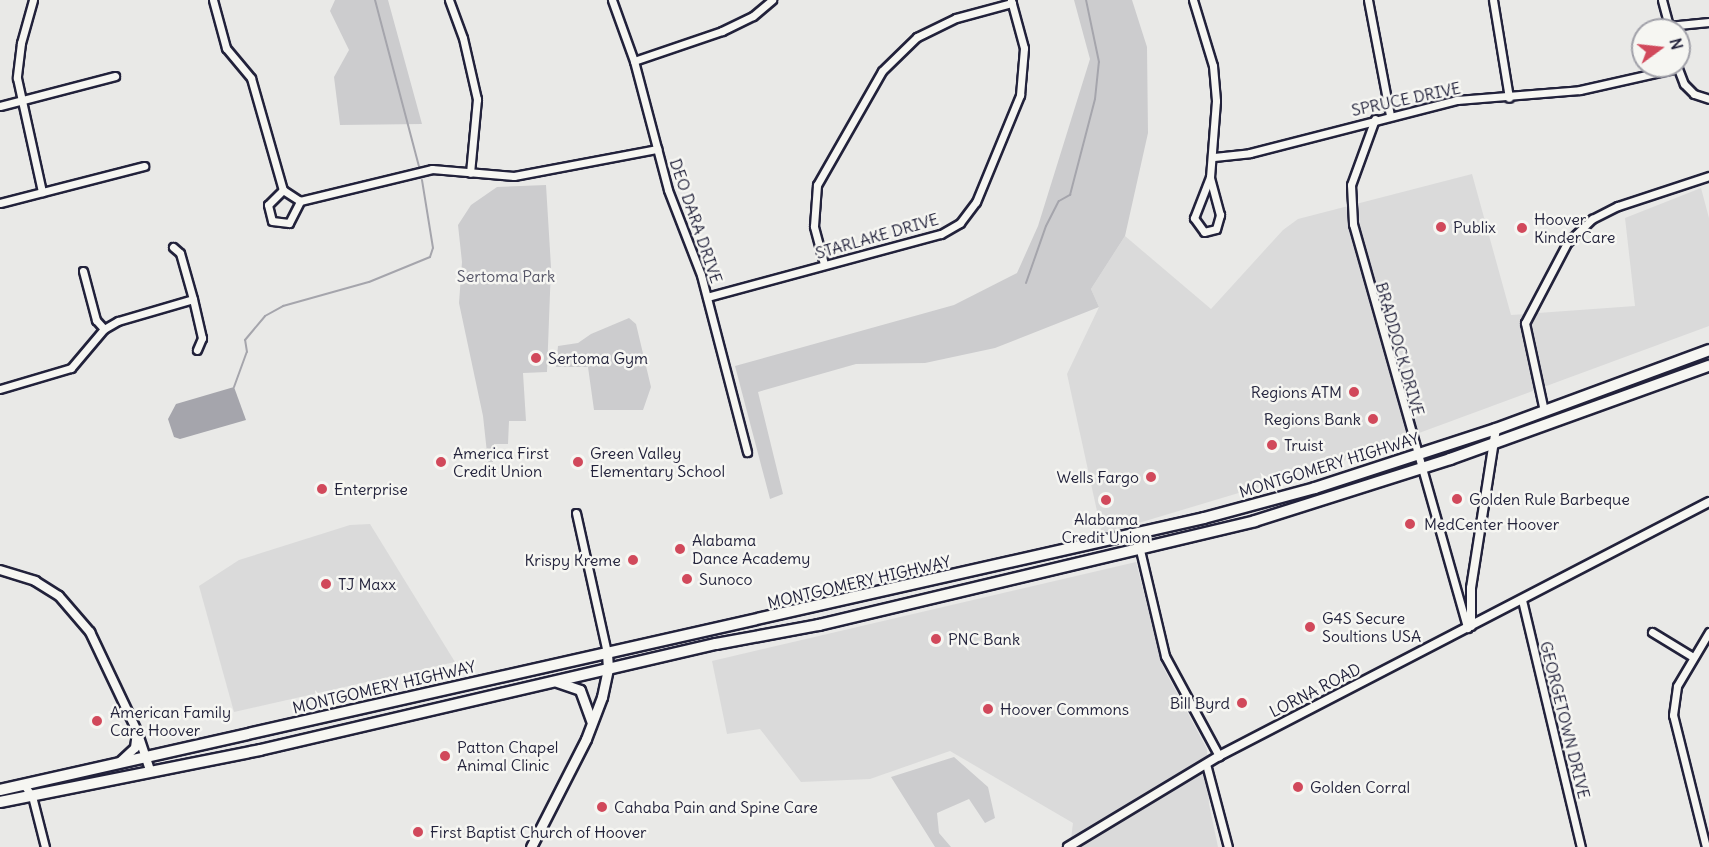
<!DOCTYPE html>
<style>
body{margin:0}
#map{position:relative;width:1709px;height:847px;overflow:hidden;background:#e9e9e7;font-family:Delius,sans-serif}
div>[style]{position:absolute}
.built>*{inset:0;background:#dadada}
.green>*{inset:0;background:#ccccce}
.water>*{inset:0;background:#a5a5ac}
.stream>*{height:2px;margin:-1px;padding:0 1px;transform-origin:1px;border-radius:1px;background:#a5a5ac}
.roads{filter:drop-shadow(2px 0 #22223b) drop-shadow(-2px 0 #22223b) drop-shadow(0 2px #22223b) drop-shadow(0 -2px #22223b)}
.minor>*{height:7px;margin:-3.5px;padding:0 3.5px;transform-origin:3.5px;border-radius:3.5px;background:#f6f6f2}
.tertiary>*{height:8px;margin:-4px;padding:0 4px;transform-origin:4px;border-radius:4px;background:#f6f6f2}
.secondary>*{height:9px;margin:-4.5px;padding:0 4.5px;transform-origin:4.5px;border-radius:4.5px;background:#f6f6f2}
.primary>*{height:10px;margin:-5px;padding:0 5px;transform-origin:5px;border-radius:5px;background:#f6f6f2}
.dots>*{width:16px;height:16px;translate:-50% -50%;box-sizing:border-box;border:3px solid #f6f6f2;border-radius:50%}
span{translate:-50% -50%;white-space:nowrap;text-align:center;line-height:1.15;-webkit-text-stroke:5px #f6f6f2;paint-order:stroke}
.street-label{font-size:16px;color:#22223b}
.poi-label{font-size:16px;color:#22223b}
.left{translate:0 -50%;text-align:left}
.right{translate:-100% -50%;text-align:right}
.park-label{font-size:16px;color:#555567}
.north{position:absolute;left:1631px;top:18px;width:60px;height:60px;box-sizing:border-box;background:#f6f6f2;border:2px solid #a1a1a9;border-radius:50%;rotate:75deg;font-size:16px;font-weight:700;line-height:24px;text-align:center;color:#22223b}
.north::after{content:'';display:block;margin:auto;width:21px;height:27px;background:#d1495b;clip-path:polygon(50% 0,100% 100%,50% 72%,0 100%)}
</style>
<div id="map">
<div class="built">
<div style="clip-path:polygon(1472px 174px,1511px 315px,1635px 306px,1625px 218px,1701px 188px,1709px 218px,1709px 326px,1335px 464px,1102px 534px,1067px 374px,1099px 307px,1091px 289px,1125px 236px,1211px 309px,1283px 230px,1298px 219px)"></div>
<div style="clip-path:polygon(370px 524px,455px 662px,234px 712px,199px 586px,239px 560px,350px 525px)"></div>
<div style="clip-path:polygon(1136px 562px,1163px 667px,1207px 749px,1209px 804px,1218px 847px,1070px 847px,1073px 823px,950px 751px,870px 779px,801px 782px,760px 729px,727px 734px,712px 661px)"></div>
</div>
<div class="green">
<div style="clip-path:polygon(335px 0,388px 0,422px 124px,340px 125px,334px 77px,349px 50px,330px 11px)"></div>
<div style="clip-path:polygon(1074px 0,1132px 0,1147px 47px,1148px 133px,1125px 236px,1091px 289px,1099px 307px,995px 348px,925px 363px,856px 364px,758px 392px,783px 494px,770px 499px,735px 366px,954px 305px,1017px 273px,1038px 226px,1090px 59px)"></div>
<div style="clip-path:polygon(546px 185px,551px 267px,547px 372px,523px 373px,526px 421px,509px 421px,508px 444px,494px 444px,493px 462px,488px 462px,483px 416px,459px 303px,462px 262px,458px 225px,471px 205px,497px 187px)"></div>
<div style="clip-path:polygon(629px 318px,636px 324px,651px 387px,643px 410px,594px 410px,588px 367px,556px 367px,558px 346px,578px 343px,591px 334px)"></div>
<div style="clip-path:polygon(954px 757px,988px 787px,995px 818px,985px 823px,969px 799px,937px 813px,939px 833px,951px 847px,935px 847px,891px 777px)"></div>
</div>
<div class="water">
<div style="clip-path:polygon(234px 387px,246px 420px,180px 439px,174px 437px,168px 419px,176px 404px)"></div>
</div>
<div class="stream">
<div style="left:375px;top:0;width:173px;rotate:75.2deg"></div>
<div style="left:1026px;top:283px;width:60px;rotate:-70.7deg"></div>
<div style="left:1046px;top:226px;width:28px;rotate:-63deg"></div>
<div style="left:1059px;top:201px;width:13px;rotate:-29deg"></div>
<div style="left:1070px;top:195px;width:99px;rotate:-75.4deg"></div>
<div style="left:1095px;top:99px;width:37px;rotate:-84deg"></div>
<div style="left:1099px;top:62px;width:63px;rotate:-101.8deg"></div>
<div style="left:234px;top:387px;width:37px;rotate:-70deg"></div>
<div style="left:247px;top:352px;width:12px;rotate:-99deg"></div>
<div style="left:245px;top:340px;width:31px;rotate:-50deg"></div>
<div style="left:265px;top:316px;width:21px;rotate:-29deg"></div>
<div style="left:283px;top:306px;width:89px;rotate:-15.6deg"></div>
<div style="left:369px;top:282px;width:66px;rotate:-22.3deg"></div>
<div style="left:430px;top:257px;width:9px;rotate:-72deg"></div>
<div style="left:433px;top:248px;width:69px;rotate:-99.2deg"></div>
</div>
<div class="roads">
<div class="minor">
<div style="left:33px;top:0;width:45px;rotate:105.6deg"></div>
<div style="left:21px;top:43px;width:35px;rotate:97deg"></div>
<div style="left:17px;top:78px;width:117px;rotate:77.6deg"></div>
<div style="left:213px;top:0;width:50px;rotate:74.8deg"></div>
<div style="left:226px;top:48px;width:39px;rotate:50deg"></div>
<div style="left:251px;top:78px;width:116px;rotate:74.1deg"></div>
<div style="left:283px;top:190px;width:20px;rotate:33deg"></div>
<div style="left:300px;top:201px;width:136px;rotate:-13.6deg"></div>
<div style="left:432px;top:169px;width:82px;rotate:4.9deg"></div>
<div style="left:514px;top:176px;width:146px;rotate:-10.7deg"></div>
<div style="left:449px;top:0;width:40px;rotate:69.8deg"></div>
<div style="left:463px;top:38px;width:63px;rotate:77.1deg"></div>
<div style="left:477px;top:99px;width:74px;rotate:95.4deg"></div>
<div style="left:612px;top:0;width:65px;rotate:70.2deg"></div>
<div style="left:634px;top:61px;width:133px;rotate:75.2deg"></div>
<div style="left:668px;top:190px;width:91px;rotate:68.8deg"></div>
<div style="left:701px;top:275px;width:183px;rotate:75.4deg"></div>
<div style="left:1193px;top:0;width:69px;rotate:73.1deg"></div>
<div style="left:1213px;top:66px;width:35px;rotate:85deg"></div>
<div style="left:1216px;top:101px;width:76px;rotate:94.5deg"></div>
<div style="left:1210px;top:177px;width:44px;rotate:111.3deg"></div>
<div style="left:1194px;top:218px;width:17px;rotate:54deg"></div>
<div style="left:1204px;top:232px;width:12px;rotate:-14deg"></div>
<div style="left:1216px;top:229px;width:15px;rotate:-74deg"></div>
<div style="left:1220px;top:215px;width:39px;rotate:-105deg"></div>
<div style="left:1368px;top:0;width:117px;rotate:79.2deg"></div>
<div style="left:1493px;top:0;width:99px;rotate:80.7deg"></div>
<div style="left:1662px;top:0;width:31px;rotate:75deg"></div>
<div style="left:1668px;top:26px;width:41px;rotate:-5.6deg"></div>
<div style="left:634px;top:61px;width:93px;rotate:-18.8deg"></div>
<div style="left:722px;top:31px;width:34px;rotate:-26deg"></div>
<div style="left:753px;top:16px;width:25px;rotate:-40deg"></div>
<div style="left:1677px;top:66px;width:19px;rotate:69deg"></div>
<div style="left:1684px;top:84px;width:14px;rotate:45deg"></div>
<div style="left:1694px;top:94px;width:16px;rotate:18deg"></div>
<div style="left:0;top:106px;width:119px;rotate:-14.6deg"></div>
<div style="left:1375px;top:119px;width:70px;rotate:110deg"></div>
<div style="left:1351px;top:185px;width:39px;rotate:87deg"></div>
<div style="left:1353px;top:224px;width:420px;rotate:74.2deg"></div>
<div style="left:1214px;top:157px;width:36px;rotate:-6deg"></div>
<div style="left:1250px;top:153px;width:214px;rotate:-14.4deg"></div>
<div style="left:1457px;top:100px;width:123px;rotate:-4.6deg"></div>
<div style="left:1580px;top:90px;width:100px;rotate:-12.7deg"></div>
<div style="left:283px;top:190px;width:21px;rotate:135deg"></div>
<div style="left:268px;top:205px;width:16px;rotate:76deg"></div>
<div style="left:272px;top:221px;width:17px;rotate:7deg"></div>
<div style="left:289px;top:223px;width:25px;rotate:-63deg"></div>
<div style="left:0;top:203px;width:149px;rotate:-14.4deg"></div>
<div style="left:173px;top:247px;width:9px;rotate:41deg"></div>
<div style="left:180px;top:253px;width:48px;rotate:74.2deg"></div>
<div style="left:193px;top:299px;width:40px;rotate:77deg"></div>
<div style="left:202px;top:338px;width:13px;rotate:113deg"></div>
<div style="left:824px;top:264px;width:39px;rotate:-105deg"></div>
<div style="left:814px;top:226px;width:41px;rotate:-85.8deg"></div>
<div style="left:817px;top:185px;width:131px;rotate:-60.3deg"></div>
<div style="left:882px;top:71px;width:49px;rotate:-44.2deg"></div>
<div style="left:917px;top:37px;width:43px;rotate:-26deg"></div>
<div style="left:956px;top:18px;width:58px;rotate:-15deg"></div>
<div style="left:83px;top:271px;width:51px;rotate:75.1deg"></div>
<div style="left:96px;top:320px;width:12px;rotate:48deg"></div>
<div style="left:707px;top:297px;width:242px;rotate:-15.1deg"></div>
<div style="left:941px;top:234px;width:22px;rotate:-30deg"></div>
<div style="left:960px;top:223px;width:26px;rotate:-53deg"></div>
<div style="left:976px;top:202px;width:116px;rotate:-67.6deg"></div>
<div style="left:1020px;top:95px;width:47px;rotate:-85.1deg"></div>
<div style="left:1024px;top:48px;width:50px;rotate:-105.2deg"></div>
<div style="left:0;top:389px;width:74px;rotate:-16.5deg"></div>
<div style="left:71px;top:368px;width:51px;rotate:-49.8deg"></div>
<div style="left:104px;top:329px;width:16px;rotate:-30deg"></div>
<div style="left:118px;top:321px;width:78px;rotate:-16.3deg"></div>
<div style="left:1544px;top:411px;width:90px;rotate:-102.2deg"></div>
<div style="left:1525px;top:323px;width:90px;rotate:-62.3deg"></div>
<div style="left:1567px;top:243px;width:35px;rotate:-44deg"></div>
<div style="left:1592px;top:219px;width:29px;rotate:-27deg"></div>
<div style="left:1618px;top:206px;width:96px;rotate:-18.2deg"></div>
<div style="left:576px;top:513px;width:143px;rotate:77.5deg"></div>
<div style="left:1140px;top:550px;width:109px;rotate:76.7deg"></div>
<div style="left:1165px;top:656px;width:114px;rotate:61.6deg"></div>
<div style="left:1522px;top:600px;width:254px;rotate:76.6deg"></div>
<div style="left:1652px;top:632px;width:48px;rotate:31.4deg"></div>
<div style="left:1206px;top:764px;width:86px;rotate:75.2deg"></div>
<div style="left:24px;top:785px;width:14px;rotate:54deg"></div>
<div style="left:32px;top:796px;width:53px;rotate:75.7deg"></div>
<div style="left:1706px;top:847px;width:136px;rotate:-104deg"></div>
<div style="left:1673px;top:715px;width:29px;rotate:-82deg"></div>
<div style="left:1677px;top:686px;width:63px;rotate:-59.3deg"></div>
</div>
<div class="tertiary">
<div style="left:0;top:570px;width:37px;rotate:17deg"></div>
<div style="left:35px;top:581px;width:28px;rotate:32deg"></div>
<div style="left:59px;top:596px;width:48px;rotate:49.3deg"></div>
<div style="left:90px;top:632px;width:110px;rotate:64.6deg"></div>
<div style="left:137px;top:731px;width:41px;rotate:71.6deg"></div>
<div style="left:1471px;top:626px;width:38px;rotate:-90deg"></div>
<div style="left:1471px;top:588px;width:161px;rotate:-81.1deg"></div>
<div style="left:120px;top:762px;width:21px;rotate:-43deg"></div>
<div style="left:135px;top:748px;width:17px;rotate:-83deg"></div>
<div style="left:1068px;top:847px;width:176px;rotate:-31.1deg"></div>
<div style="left:1219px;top:756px;width:552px;rotate:-27.4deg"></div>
</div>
<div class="secondary">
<div style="left:557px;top:682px;width:24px;rotate:19deg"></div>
<div style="left:580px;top:690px;width:33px;rotate:70deg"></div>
<div style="left:531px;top:847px;width:121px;rotate:-63deg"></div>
<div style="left:586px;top:739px;width:45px;rotate:-69.1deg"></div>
<div style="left:602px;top:697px;width:30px;rotate:-78deg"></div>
<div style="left:608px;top:668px;width:15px;rotate:-94deg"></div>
</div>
<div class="primary">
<div style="left:0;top:790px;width:1234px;rotate:-12.73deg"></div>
<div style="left:1204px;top:518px;width:115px;rotate:-15.1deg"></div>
<div style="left:1315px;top:488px;width:190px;rotate:-18.1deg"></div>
<div style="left:1496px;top:429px;width:227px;rotate:-20.3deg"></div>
<div style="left:0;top:802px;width:265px;rotate:-11.3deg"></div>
<div style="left:260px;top:750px;width:468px;rotate:-13.1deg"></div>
<div style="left:716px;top:644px;width:105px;rotate:-10.5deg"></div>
<div style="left:819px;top:625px;width:448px;rotate:-13.4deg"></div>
<div style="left:1255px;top:521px;width:205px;rotate:-17.6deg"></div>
<div style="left:1450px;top:459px;width:275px;rotate:-19.8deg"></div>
</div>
</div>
<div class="dots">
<div style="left:1441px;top:227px;background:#d1495b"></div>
<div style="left:1522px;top:228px;background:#d1495b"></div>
<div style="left:536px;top:358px;background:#d1495b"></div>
<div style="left:1354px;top:392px;background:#d1495b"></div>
<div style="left:1373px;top:419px;background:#d1495b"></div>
<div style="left:1272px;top:445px;background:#d1495b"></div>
<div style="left:441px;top:462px;background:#d1495b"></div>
<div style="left:578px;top:462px;background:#d1495b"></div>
<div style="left:1151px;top:477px;background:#d1495b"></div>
<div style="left:322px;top:489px;background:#d1495b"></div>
<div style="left:1457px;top:499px;background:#d1495b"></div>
<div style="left:1106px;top:500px;background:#d1495b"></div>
<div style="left:1410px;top:524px;background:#d1495b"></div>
<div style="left:680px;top:549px;background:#d1495b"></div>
<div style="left:633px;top:560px;background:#d1495b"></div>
<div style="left:687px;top:579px;background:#d1495b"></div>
<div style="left:326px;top:584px;background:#d1495b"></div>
<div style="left:1310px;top:627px;background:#d1495b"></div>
<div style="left:936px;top:639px;background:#d1495b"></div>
<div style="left:1242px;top:703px;background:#d1495b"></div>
<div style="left:988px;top:709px;background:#d1495b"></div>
<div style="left:97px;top:721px;background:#d1495b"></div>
<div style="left:445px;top:756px;background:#d1495b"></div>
<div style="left:1298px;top:787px;background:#d1495b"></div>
<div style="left:602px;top:807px;background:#d1495b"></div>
<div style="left:418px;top:832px;background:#d1495b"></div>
</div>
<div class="street-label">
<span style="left:1406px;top:99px;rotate:-12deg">SPRUCE DRIVE</span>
<span style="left:696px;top:221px;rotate:71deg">DEO DARA DRIVE</span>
<span style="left:877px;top:236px;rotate:-16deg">STARLAKE DRIVE</span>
<span style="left:1400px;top:349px;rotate:74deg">BRADDOCK DRIVE</span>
<span style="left:1329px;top:465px;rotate:-17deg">MONTGOMERY HIGHWAY</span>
<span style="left:859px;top:582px;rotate:-13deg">MONTGOMERY HIGHWAY</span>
<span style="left:384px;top:687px;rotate:-13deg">MONTGOMERY HIGHWAY</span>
<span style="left:1315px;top:690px;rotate:-27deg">LORNA ROAD</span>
<span style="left:1565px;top:720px;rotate:76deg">GEORGETOWN DRIVE</span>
</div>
<div class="poi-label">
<span class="left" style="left:1534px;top:228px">Hoover<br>KinderCare</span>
<span class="left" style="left:1453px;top:227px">Publix</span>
<span class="left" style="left:548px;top:358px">Sertoma Gym</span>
<span class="right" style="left:1342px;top:392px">Regions ATM</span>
<span class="right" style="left:1361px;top:419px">Regions Bank</span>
<span class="left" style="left:1284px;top:445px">Truist</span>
<span class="left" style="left:453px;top:462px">America First<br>Credit Union</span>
<span class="left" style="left:590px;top:462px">Green Valley<br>Elementary School</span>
<span class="right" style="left:1139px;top:477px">Wells Fargo</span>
<span class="left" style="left:334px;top:489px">Enterprise</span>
<span class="left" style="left:1469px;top:499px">Golden Rule Barbeque</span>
<span style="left:1106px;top:528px">Alabama<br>Credit Union</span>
<span class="left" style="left:1424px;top:524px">MedCenter Hoover</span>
<span class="left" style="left:692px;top:549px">Alabama<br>Dance Academy</span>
<span class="right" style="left:621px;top:560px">Krispy Kreme</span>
<span class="left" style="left:699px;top:579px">Sunoco</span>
<span class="left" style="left:338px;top:584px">TJ Maxx</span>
<span class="left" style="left:1322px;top:627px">G4S Secure<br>Soultions USA</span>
<span class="left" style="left:948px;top:639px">PNC Bank</span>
<span class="right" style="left:1230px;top:703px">Bill Byrd</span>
<span class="left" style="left:1000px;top:709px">Hoover Commons</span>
<span class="left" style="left:110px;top:721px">American Family<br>Care Hoover</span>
<span class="left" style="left:457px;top:756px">Patton Chapel<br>Animal Clinic</span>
<span class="left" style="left:1310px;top:787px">Golden Corral</span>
<span class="left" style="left:614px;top:807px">Cahaba Pain and Spine Care</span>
<span class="left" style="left:430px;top:832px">First Baptist Church of Hoover</span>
</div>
<div class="park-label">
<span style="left:506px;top:276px">Sertoma Park</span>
</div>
<div class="north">N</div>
</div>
